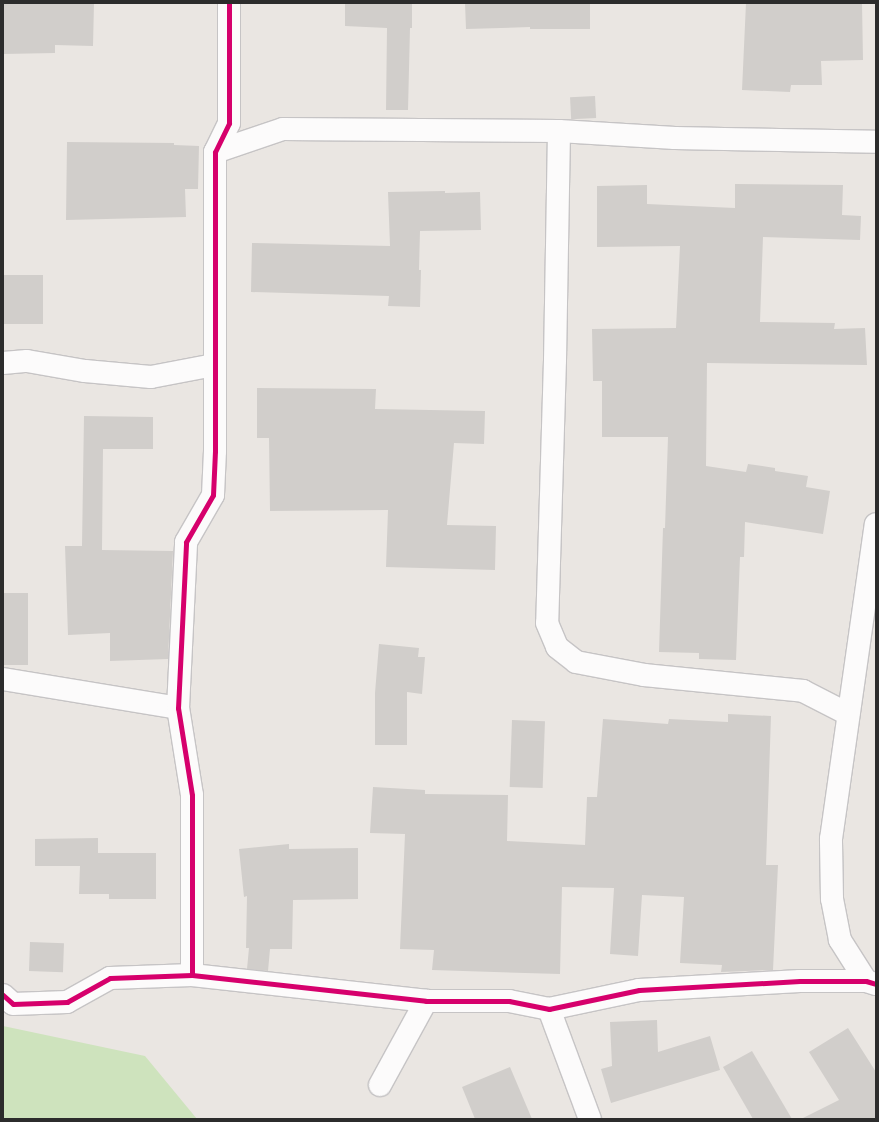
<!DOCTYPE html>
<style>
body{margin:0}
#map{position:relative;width:879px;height:1122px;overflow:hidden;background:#eae6e2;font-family:"Exo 2",sans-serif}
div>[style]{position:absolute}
.green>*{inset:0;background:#cee3bd}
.building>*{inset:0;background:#d1cecb;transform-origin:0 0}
.roads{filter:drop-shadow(1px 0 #c6c4c5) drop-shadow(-1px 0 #c6c4c5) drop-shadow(0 1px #c6c4c5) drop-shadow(0 -1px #c6c4c5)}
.minor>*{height:22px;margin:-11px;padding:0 11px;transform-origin:11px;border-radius:11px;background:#fcfbfb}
.cycleway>*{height:5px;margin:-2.5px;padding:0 2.5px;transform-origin:2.5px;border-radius:2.5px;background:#d6006c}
span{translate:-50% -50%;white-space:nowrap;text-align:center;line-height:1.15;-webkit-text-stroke:4px #fff;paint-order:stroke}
.frame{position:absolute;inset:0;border:4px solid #2c2c2c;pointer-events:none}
</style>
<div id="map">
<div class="green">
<div style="clip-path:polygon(3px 1026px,145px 1056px,197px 1119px,3px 1119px)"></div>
</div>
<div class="building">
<div style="clip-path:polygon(3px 3px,94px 3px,93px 46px,55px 45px,55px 53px,3px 54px)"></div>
<div style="clip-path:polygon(345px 3px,412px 3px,412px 28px,410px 28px,408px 110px,386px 110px,387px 28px,345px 26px)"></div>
<div style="clip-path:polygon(465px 3px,590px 3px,590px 29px,530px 29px,530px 27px,466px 29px)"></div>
<div style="clip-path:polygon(746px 3px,862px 3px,863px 60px,821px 61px,822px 85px,791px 85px,790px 92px,742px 90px)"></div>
<div style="left:595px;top:96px;width:22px;height:25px;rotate:87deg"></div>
<div style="clip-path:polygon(67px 142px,174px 143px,174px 145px,199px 146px,198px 189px,185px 189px,186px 217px,66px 220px)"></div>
<div style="clip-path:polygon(735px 184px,843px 185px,842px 215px,861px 216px,860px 240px,763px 237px,760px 322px,835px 323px,834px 329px,865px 328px,867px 365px,707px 363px,706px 466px,746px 472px,748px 464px,775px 468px,775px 471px,808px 476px,806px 487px,830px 491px,823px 534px,745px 522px,744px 557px,740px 557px,736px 660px,699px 659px,699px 653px,659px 652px,663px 528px,665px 528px,668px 437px,602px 437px,602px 381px,593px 381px,592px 329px,676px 328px,680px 246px,597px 247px,597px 186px,647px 185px,647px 204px,735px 208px)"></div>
<div style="clip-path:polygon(445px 191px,445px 193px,480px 192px,481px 230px,420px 231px,419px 270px,421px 270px,420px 307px,388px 306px,389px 296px,251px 292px,252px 243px,390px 246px,388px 192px)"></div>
<div style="left:3px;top:275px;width:40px;height:49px"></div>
<div style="clip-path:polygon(257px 388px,376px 389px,375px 409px,485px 411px,484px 444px,454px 443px,447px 525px,496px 526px,495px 570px,386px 567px,388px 510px,270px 511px,269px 438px,257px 438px)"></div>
<div style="clip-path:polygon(84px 416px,153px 417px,153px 449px,103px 449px,102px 550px,173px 551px,168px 659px,110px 661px,110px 633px,68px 635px,65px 546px,82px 546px)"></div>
<div style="left:3px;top:593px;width:25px;height:72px"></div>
<div style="clip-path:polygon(379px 644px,419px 648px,418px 657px,425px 657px,422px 694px,407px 692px,407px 745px,375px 745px,375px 693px)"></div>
<div style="clip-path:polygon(728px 714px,771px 716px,766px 865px,778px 865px,773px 970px,721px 972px,722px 965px,680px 963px,684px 897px,642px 895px,638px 956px,610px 954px,614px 888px,562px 887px,560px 974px,432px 970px,434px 950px,400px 949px,405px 834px,370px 833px,373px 787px,425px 790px,425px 794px,508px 795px,507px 841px,585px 845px,587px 797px,597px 797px,603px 719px,668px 724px,669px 719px,728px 722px)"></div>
<div style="left:512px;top:720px;width:33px;height:67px;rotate:2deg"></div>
<div style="clip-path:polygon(98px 838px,98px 853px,156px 853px,156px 899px,109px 899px,109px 894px,79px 894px,80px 866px,35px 866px,35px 839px)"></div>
<div style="clip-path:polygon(289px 844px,289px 849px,358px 848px,358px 899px,293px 900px,292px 949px,270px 949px,268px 971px,247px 969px,249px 948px,246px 948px,247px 896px,244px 897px,239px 849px)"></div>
<div style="left:30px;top:942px;width:34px;height:29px;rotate:2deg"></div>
<div style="clip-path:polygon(657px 1020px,658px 1052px,710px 1036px,720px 1070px,611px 1103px,601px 1069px,612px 1066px,610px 1022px)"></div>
<div style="clip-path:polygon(848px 1028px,876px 1072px,876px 1119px,801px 1119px,839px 1100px,809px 1052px)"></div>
<div style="clip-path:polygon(752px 1051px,792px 1119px,753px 1119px,723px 1067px)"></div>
<div style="clip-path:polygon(510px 1067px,532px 1119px,475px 1119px,462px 1087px)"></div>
</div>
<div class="roads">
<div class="minor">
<div style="left:559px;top:131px;width:229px;rotate:91deg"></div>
<div style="left:555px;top:360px;width:263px;rotate:91.7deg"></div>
<div style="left:547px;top:623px;width:26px;rotate:67deg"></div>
<div style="left:557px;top:647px;width:24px;rotate:38deg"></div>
<div style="left:576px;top:662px;width:69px;rotate:10.8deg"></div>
<div style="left:644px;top:675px;width:160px;rotate:5.7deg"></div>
<div style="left:803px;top:691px;width:51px;rotate:27.1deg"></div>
<div style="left:215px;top:152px;width:72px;rotate:-18.7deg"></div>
<div style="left:283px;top:129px;width:276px;rotate:0.4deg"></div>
<div style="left:559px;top:131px;width:116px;rotate:3.5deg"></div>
<div style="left:675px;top:138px;width:201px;rotate:1.1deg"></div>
<div style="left:3px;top:363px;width:24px;rotate:-5deg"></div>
<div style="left:27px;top:361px;width:59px;rotate:9.8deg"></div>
<div style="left:85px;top:371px;width:66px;rotate:5.2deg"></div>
<div style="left:151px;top:377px;width:64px;rotate:-10.8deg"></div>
<div style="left:3px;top:679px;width:177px;rotate:9.4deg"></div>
<div style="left:192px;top:975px;width:180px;rotate:-90deg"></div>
<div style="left:192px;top:795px;width:88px;rotate:-99.1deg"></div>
<div style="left:178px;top:708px;width:166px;rotate:-87.2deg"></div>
<div style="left:186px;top:542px;width:54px;rotate:-60.1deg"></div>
<div style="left:213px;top:495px;width:44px;rotate:-87.4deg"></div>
<div style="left:215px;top:451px;width:299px;rotate:-90deg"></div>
<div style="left:215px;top:152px;width:32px;rotate:-64deg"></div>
<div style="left:229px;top:123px;width:120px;rotate:-90deg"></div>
<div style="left:866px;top:981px;width:49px;rotate:-122.4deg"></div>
<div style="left:840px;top:940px;width:42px;rotate:-101deg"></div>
<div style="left:832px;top:899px;width:60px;rotate:-91deg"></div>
<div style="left:831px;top:839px;width:318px;rotate:-81.9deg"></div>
<div style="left:3px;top:995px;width:13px;rotate:42deg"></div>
<div style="left:13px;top:1004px;width:54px;rotate:-2.1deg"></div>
<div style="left:67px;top:1002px;width:49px;rotate:-29.2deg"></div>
<div style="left:110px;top:978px;width:82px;rotate:-2.1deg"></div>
<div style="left:192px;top:975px;width:235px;rotate:6.3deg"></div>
<div style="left:426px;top:1001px;width:83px"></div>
<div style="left:509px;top:1001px;width:41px;rotate:11.3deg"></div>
<div style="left:549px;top:1009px;width:92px;rotate:-11.9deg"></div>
<div style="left:639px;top:990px;width:161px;rotate:-3.2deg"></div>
<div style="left:800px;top:981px;width:66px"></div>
<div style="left:866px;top:981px;width:10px;rotate:17deg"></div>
<div style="left:549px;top:1009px;width:117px;rotate:69.6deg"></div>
<div style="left:380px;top:1085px;width:96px;rotate:-61.3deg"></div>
</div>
</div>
<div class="cycleway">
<div style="left:192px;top:975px;width:180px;rotate:-90deg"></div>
<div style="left:192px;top:795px;width:88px;rotate:-99.1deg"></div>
<div style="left:178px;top:708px;width:166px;rotate:-87.2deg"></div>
<div style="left:186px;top:542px;width:54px;rotate:-60.1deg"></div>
<div style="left:213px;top:495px;width:44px;rotate:-87.4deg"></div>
<div style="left:215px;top:451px;width:299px;rotate:-90deg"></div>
<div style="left:215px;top:152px;width:32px;rotate:-64deg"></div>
<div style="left:229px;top:123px;width:120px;rotate:-90deg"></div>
<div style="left:3px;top:995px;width:13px;rotate:42deg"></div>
<div style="left:13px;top:1004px;width:54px;rotate:-2.1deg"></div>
<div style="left:67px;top:1002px;width:49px;rotate:-29.2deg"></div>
<div style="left:110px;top:978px;width:82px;rotate:-2.1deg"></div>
<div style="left:192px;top:975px;width:235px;rotate:6.3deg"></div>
<div style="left:426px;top:1001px;width:83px"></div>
<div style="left:509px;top:1001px;width:41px;rotate:11.3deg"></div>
<div style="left:549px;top:1009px;width:92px;rotate:-11.9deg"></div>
<div style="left:639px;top:990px;width:161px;rotate:-3.2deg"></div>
<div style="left:800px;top:981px;width:66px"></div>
<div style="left:866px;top:981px;width:10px;rotate:17deg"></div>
</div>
<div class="frame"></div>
</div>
